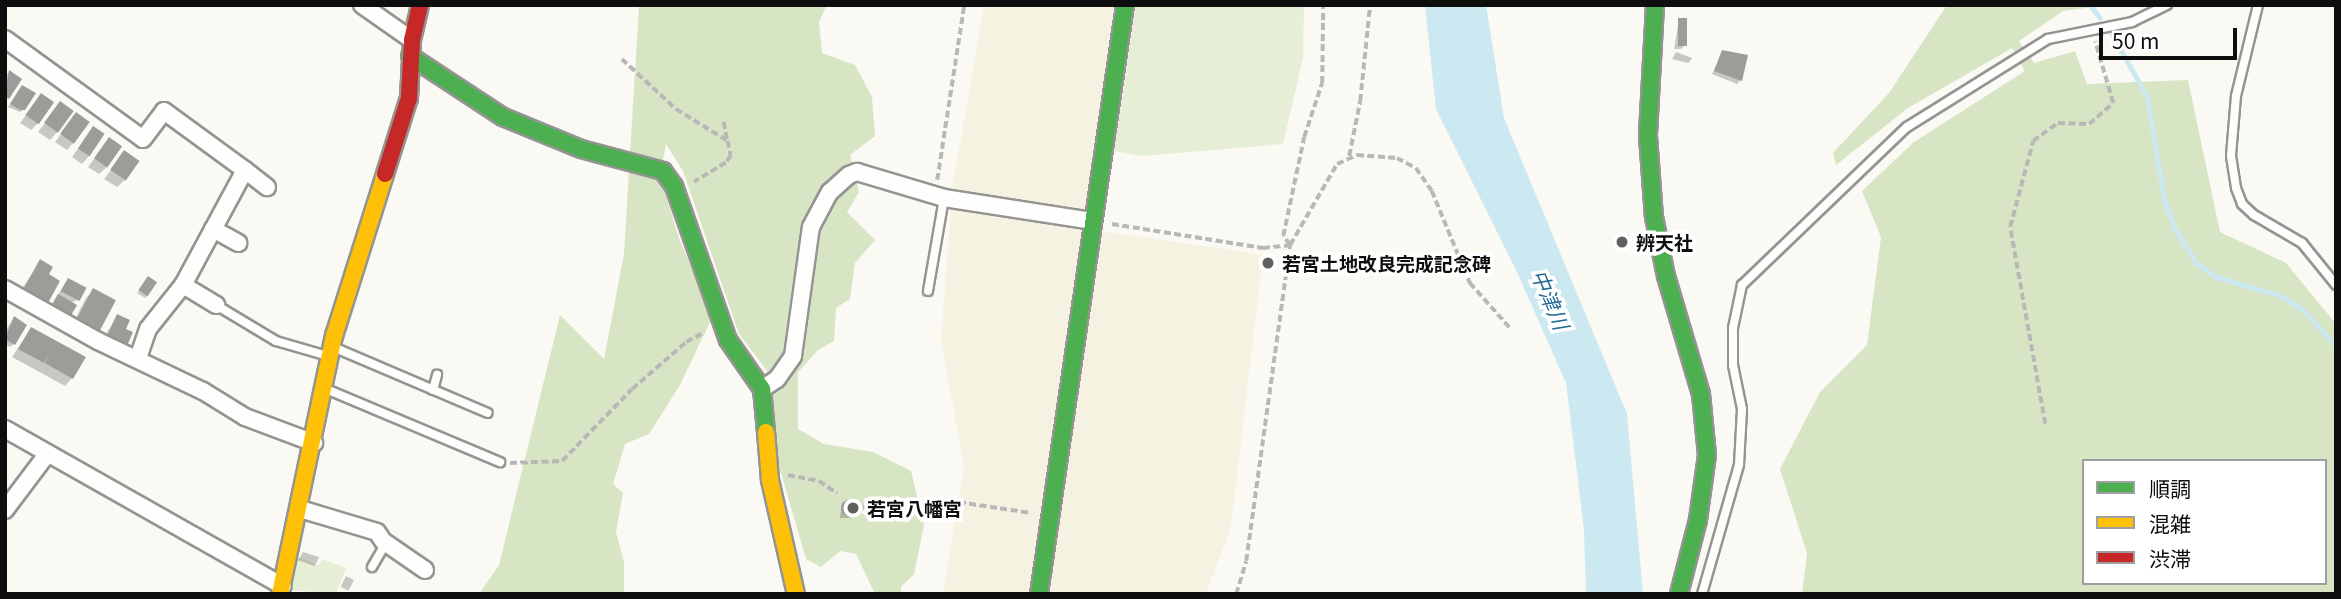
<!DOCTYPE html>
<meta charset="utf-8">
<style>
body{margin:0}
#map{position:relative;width:2341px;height:599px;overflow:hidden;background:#faf9f4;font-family:Georgia,"Noto Sans JP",serif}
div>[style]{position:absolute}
.farmland>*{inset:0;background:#f5f2e1}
.green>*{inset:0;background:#e6eed5}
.forest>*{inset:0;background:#d7e5c4}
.water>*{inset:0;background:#cce8f1}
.shadow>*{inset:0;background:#0003;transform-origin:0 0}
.stream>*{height:5px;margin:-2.5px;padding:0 2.5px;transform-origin:2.5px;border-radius:2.5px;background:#cce8f1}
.building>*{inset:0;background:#9e9c99;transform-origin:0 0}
.round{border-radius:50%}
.path>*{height:3.5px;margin-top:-1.75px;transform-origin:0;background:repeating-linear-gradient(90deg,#b8b8b7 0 7px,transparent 0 10.5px)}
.roads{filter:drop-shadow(2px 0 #949492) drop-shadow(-2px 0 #949492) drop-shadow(0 2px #949492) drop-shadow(0 -2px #949492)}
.lane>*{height:8px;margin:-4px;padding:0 4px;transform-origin:4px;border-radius:4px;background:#fefefd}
.street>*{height:16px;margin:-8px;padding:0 8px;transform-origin:8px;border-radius:8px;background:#fefefd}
.fast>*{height:16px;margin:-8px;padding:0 8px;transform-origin:8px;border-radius:8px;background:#4caf50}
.slow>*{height:16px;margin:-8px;padding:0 8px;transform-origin:8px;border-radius:8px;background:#ffc107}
.jam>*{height:16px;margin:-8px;padding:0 8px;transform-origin:8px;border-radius:8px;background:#c62828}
.dots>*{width:19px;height:19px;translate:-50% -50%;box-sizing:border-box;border:4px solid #fff;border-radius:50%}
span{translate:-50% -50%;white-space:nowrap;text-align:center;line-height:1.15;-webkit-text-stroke:7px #fff;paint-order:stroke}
.poi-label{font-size:19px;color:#0e0e0e;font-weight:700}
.left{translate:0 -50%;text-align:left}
.water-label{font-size:21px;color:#236c94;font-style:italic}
.frame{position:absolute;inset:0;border:7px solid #0e0e0e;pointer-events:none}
.legend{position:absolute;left:2082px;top:459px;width:245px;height:126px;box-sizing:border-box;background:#fff;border:2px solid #9f9f9f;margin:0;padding:9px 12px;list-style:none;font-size:21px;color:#0e0e0e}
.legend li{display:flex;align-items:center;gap:14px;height:35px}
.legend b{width:35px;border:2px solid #9f9f9f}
.scale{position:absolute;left:2099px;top:28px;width:138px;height:32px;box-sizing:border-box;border:4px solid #0e0e0e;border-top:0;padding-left:9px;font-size:21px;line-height:24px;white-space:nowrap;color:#0e0e0e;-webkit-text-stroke:5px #fff;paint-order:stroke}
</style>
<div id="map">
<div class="farmland">
<div style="clip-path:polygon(984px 5px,1117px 5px,1082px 228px,1263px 255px,1231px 527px,1206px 594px,943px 594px,964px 468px,941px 339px,953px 184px)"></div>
</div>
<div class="green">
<div style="clip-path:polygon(1136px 5px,1304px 5px,1303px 58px,1283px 144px,1142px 156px,1114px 151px)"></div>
<div style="clip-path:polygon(298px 557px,319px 565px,322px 559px,346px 568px,336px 594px,289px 590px)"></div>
</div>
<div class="forest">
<div style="clip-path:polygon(639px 5px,827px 5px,819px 22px,822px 53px,855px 65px,872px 97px,875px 136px,850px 155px,859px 192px,847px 212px,875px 240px,855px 263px,850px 299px,836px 308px,834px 341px,818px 350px,798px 372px,798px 429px,824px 444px,873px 452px,911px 471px,924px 525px,914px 574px,901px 587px,901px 594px,875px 594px,856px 554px,840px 551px,821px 567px,806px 559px,775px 452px,768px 372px,739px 334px,683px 171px,666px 144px,660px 176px,679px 238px,712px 318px,680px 385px,649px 434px,625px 444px,613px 484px,623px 493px,616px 532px,624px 562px,624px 594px,479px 594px,499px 565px,560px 315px,604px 359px,624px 254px)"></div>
<div style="clip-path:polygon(evenodd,1947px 5px,2108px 5px,2063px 11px,2019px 41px,2034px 63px,2075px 51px,2087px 84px,2188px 80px,2220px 232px,2286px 263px,2336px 324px,2336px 594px,1802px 594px,1807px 553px,1780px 469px,1820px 392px,1867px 345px,1881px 237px,1862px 191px,1914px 142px,2025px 71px,2012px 48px,1908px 108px,1836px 165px,1833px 153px,1889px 93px,1947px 5px,2084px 461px,2325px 461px,2325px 583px,2084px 583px,2084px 461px)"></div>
</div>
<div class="water">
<div style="clip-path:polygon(1425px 5px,1486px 5px,1504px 118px,1627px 414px,1643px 594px,1586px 594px,1584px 529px,1566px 383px,1517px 272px,1436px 109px)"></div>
</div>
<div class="shadow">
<div style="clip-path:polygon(1679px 20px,1684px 46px,1681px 49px,1674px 49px)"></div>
<div style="clip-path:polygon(1676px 52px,1692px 58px,1691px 60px,1688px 63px,1672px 59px)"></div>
<div style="clip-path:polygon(1723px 52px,1741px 80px,1737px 84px,1712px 74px)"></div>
<div style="clip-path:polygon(9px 72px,8px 98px,5px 100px,5px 76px)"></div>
<div style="clip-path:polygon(19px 90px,24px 109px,20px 112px,8px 107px)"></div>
<div style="clip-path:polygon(41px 95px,38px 123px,31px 130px,20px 123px)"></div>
<div style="clip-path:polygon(60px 104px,57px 132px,50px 140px,38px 132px)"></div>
<div style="clip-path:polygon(76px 114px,74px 142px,67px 150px,55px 142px)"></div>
<div style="clip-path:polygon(93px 128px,89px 156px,82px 164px,72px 157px)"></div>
<div style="clip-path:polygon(109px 139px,107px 167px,99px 174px,88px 167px)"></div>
<div style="clip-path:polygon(124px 152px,125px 180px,117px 187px,104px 179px)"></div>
<div style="clip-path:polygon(1629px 234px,1630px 239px,1621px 243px,1621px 238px)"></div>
<div style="clip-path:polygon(40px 262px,46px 275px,47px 301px,39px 309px,17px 296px)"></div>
<div style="clip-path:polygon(68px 280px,78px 300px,48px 311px,65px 283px)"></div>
<div style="clip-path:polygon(145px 281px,148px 295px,145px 298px,137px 293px)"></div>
<div style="clip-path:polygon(94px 290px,113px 301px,70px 329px,86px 298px)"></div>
<div style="clip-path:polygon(117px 316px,125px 345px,118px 352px,100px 344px)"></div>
<div style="clip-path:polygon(14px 318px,14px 344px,10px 347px,5px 344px,5px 331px)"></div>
<div style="clip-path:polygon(31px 329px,72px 378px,65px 386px,12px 357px)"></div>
<div style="clip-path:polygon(842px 502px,852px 505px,850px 518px,840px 518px)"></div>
<div style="clip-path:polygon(303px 552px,319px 557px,317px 562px,314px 566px,298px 560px)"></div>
<div style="left:346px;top:576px;width:9px;height:12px;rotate:27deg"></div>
</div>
<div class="stream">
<div style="left:2090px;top:5px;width:16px;rotate:52deg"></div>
<div style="left:2111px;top:33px;width:73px;rotate:60.6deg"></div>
<div style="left:2147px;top:97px;width:104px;rotate:80.6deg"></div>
<div style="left:2164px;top:200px;width:31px;rotate:69deg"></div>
<div style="left:2175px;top:229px;width:40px;rotate:58deg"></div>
<div style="left:2196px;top:263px;width:24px;rotate:35deg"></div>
<div style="left:2216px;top:277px;width:69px;rotate:16.1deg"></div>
<div style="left:2282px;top:296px;width:25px;rotate:34deg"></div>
<div style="left:2303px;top:310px;width:49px;rotate:47.5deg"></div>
</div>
<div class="building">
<div style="left:1678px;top:18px;width:9px;height:28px"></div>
<div style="clip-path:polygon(1722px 50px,1748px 55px,1742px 81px,1714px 71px)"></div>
<div style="clip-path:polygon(9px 70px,22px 79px,9px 99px,5px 96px)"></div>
<div style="clip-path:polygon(22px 85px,36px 93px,25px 110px,20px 110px,10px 104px)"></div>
<div style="left:41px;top:93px;width:16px;height:27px;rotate:35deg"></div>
<div style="left:60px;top:101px;width:17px;height:27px;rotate:36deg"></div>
<div style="left:76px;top:112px;width:17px;height:27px;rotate:36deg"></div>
<div style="left:93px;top:126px;width:14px;height:27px;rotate:34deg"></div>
<div style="left:109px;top:137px;width:16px;height:26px;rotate:35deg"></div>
<div style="left:124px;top:150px;width:19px;height:24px;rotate:35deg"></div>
<div style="clip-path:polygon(40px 259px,53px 267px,49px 274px,60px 281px,48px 303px,24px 288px)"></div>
<div style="left:148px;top:276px;width:11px;height:17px;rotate:34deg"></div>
<div style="left:68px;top:278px;width:21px;height:15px;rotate:28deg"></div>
<div style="left:93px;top:288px;width:26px;height:37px;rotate:28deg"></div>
<div style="left:58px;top:294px;width:22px;height:15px;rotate:30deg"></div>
<div style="clip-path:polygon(117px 314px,130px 320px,126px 329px,133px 332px,127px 346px,107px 336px)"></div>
<div style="clip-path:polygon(14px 316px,27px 325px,15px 345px,5px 339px)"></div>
<div style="clip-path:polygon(31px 327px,86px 357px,73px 379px,45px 363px,50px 352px,44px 363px,18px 349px)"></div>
<div class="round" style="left:841px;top:500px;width:16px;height:16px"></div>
</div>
<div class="path">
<div style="left:622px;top:59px;width:74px;rotate:42.8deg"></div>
<div style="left:676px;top:109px;width:61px;rotate:31.6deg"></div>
<div style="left:728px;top:141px;width:15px;rotate:79deg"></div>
<div style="left:731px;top:156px;width:9px;rotate:126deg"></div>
<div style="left:726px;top:163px;width:37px;rotate:149deg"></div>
<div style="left:724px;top:122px;width:17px;rotate:80deg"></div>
<div style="left:1349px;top:156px;width:56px;rotate:-78.7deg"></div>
<div style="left:1360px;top:101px;width:97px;rotate:-84.1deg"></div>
<div style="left:937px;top:180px;width:177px;rotate:-81.2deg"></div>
<div style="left:1112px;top:224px;width:153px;rotate:9deg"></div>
<div style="left:1263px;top:248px;width:27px;rotate:-6deg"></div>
<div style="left:1290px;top:245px;width:11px;rotate:-128deg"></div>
<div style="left:1283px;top:236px;width:101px;rotate:-78deg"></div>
<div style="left:1304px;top:137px;width:57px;rotate:-71.6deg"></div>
<div style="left:1322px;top:83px;width:78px;rotate:-89.3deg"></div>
<div style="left:2045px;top:424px;width:200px;rotate:-100.1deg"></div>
<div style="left:2010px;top:227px;width:89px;rotate:-75deg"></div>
<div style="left:2033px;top:141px;width:31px;rotate:-36deg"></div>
<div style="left:2058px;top:123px;width:31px;rotate:2deg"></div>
<div style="left:2089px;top:124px;width:32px;rotate:-41deg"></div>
<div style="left:2113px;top:103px;width:64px;rotate:-106.4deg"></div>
<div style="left:510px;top:463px;width:52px;rotate:-2.2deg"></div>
<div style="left:562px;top:461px;width:100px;rotate:-45.8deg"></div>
<div style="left:632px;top:389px;width:72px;rotate:-41deg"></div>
<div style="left:686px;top:342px;width:21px;rotate:-28deg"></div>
<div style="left:788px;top:475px;width:32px;rotate:11deg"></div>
<div style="left:819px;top:481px;width:22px;rotate:34deg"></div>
<div style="left:863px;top:507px;width:75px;rotate:-6.1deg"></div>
<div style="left:938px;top:499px;width:94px;rotate:8.6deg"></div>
<div style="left:1236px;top:594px;width:34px;rotate:-73deg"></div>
<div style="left:1246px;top:561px;width:319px;rotate:-82.1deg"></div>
<div style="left:1290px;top:245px;width:94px;rotate:-59.9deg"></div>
<div style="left:1337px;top:164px;width:22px;rotate:-24deg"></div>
<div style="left:1357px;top:155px;width:40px;rotate:4.3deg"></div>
<div style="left:1397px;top:158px;width:21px;rotate:28deg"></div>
<div style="left:1416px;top:168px;width:28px;rotate:55deg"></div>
<div style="left:1432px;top:191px;width:100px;rotate:67.6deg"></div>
<div style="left:1470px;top:283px;width:60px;rotate:48.4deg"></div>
</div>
<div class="roads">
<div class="lane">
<div style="left:2258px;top:5px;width:94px;rotate:103.6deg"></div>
<div style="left:2236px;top:96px;width:60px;rotate:94.8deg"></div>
<div style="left:2231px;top:156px;width:32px;rotate:81deg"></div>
<div style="left:2236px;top:188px;width:17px;rotate:69deg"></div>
<div style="left:2242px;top:204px;width:16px;rotate:43deg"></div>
<div style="left:2254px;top:215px;width:56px;rotate:30.3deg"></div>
<div style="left:2302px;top:243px;width:54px;rotate:51deg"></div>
<div style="left:928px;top:291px;width:94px;rotate:-80.2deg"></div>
<div style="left:216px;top:305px;width:70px;rotate:31deg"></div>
<div style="left:276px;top:341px;width:54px;rotate:16.1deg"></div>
<div style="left:333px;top:347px;width:168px;rotate:23.1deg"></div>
<div style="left:326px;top:389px;width:189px;rotate:22.8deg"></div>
<div style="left:433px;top:390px;width:16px;rotate:-75deg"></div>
<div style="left:372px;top:567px;width:28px;rotate:-60deg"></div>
<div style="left:1702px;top:594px;width:134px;rotate:-74deg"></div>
<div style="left:1739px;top:465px;width:56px;rotate:-86.9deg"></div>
<div style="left:1742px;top:409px;width:45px;rotate:-101.6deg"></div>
<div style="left:1733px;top:365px;width:37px;rotate:-90deg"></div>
<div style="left:1733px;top:328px;width:44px;rotate:-78.2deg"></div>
<div style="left:1742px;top:285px;width:228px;rotate:-43.8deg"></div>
<div style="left:1907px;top:127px;width:166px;rotate:-32deg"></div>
<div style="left:2048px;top:39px;width:86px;rotate:-11.4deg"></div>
<div style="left:2132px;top:22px;width:39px;rotate:-26deg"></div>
</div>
<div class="street">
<div style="left:362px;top:5px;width:61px;rotate:35deg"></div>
<div style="left:5px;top:39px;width:170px;rotate:35.9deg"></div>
<div style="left:143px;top:139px;width:35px;rotate:-53deg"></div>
<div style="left:164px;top:111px;width:100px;rotate:36.1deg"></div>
<div style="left:245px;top:170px;width:131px;rotate:118.3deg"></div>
<div style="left:183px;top:285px;width:56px;rotate:128.5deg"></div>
<div style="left:148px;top:329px;width:31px;rotate:109deg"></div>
<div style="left:245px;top:170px;width:28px;rotate:38deg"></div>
<div style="left:213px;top:229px;width:29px;rotate:29deg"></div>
<div style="left:183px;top:285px;width:39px;rotate:31deg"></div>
<div style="left:5px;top:289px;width:107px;rotate:29.2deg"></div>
<div style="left:98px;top:341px;width:116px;rotate:25.5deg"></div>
<div style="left:203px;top:391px;width:49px;rotate:31.8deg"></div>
<div style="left:245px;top:417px;width:74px;rotate:20.6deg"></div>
<div style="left:762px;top:389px;width:18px;rotate:-34deg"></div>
<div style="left:777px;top:379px;width:28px;rotate:-55deg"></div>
<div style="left:793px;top:356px;width:130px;rotate:-82.1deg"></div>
<div style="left:811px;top:227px;width:40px;rotate:-62deg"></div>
<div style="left:830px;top:192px;width:25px;rotate:-42deg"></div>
<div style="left:849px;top:175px;width:9px;rotate:-21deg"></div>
<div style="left:857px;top:172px;width:91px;rotate:16.6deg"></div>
<div style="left:944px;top:198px;width:151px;rotate:8.8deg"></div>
<div style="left:5px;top:429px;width:319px;rotate:29.5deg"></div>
<div style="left:300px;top:509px;width:80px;rotate:16.6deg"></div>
<div style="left:377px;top:532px;width:11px;rotate:56deg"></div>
<div style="left:383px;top:541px;width:51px;rotate:34.6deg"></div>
<div style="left:5px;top:510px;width:71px;rotate:-53deg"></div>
</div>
<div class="fast">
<div style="left:1655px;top:5px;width:131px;rotate:93.1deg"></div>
<div style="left:1648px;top:136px;width:81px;rotate:85.8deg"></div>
<div style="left:1654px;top:217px;width:60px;rotate:78.5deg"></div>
<div style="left:1666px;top:276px;width:123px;rotate:73.5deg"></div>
<div style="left:1701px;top:394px;width:61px;rotate:84.4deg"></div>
<div style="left:1707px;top:455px;width:66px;rotate:97.9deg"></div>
<div style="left:1698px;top:520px;width:76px;rotate:104.4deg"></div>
<div style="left:410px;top:56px;width:111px;rotate:33.3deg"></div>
<div style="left:503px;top:117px;width:84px;rotate:22.3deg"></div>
<div style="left:581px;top:149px;width:85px;rotate:15deg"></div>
<div style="left:663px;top:171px;width:19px;rotate:54deg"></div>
<div style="left:674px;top:186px;width:163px;rotate:70.7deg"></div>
<div style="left:728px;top:340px;width:60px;rotate:55.2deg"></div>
<div style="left:762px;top:389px;width:43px;rotate:84.7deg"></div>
<div style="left:1039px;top:594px;width:595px;rotate:-81.69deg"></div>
</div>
<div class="slow">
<div style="left:766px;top:432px;width:48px;rotate:85.2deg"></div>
<div style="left:770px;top:480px;width:117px;rotate:77.2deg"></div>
<div style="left:280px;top:594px;width:264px;rotate:-78.2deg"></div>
<div style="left:334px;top:336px;width:170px;rotate:-72.5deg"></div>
</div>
<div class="jam">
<div style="left:385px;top:174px;width:80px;rotate:-72.5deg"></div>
<div style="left:409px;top:98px;width:58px;rotate:-87deg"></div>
<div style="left:412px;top:40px;width:36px;rotate:-77deg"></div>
</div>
</div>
<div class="dots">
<div style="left:1622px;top:242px;background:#61605e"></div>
<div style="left:1268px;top:263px;background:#61605e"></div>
<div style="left:853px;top:508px;background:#61605e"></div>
</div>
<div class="poi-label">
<span class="left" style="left:1636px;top:242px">辨天社</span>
<span class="left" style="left:1282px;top:263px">若宮土地改良完成記念碑</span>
<span class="left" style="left:867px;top:508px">若宮八幡宮</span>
</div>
<div class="water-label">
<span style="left:1551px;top:299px;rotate:67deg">中津川</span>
</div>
<div class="frame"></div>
<ul class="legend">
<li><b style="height:9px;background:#4caf50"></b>順調</li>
<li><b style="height:9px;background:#ffc107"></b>混雑</li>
<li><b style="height:9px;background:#c62828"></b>渋滞</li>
</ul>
<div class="scale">50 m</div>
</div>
